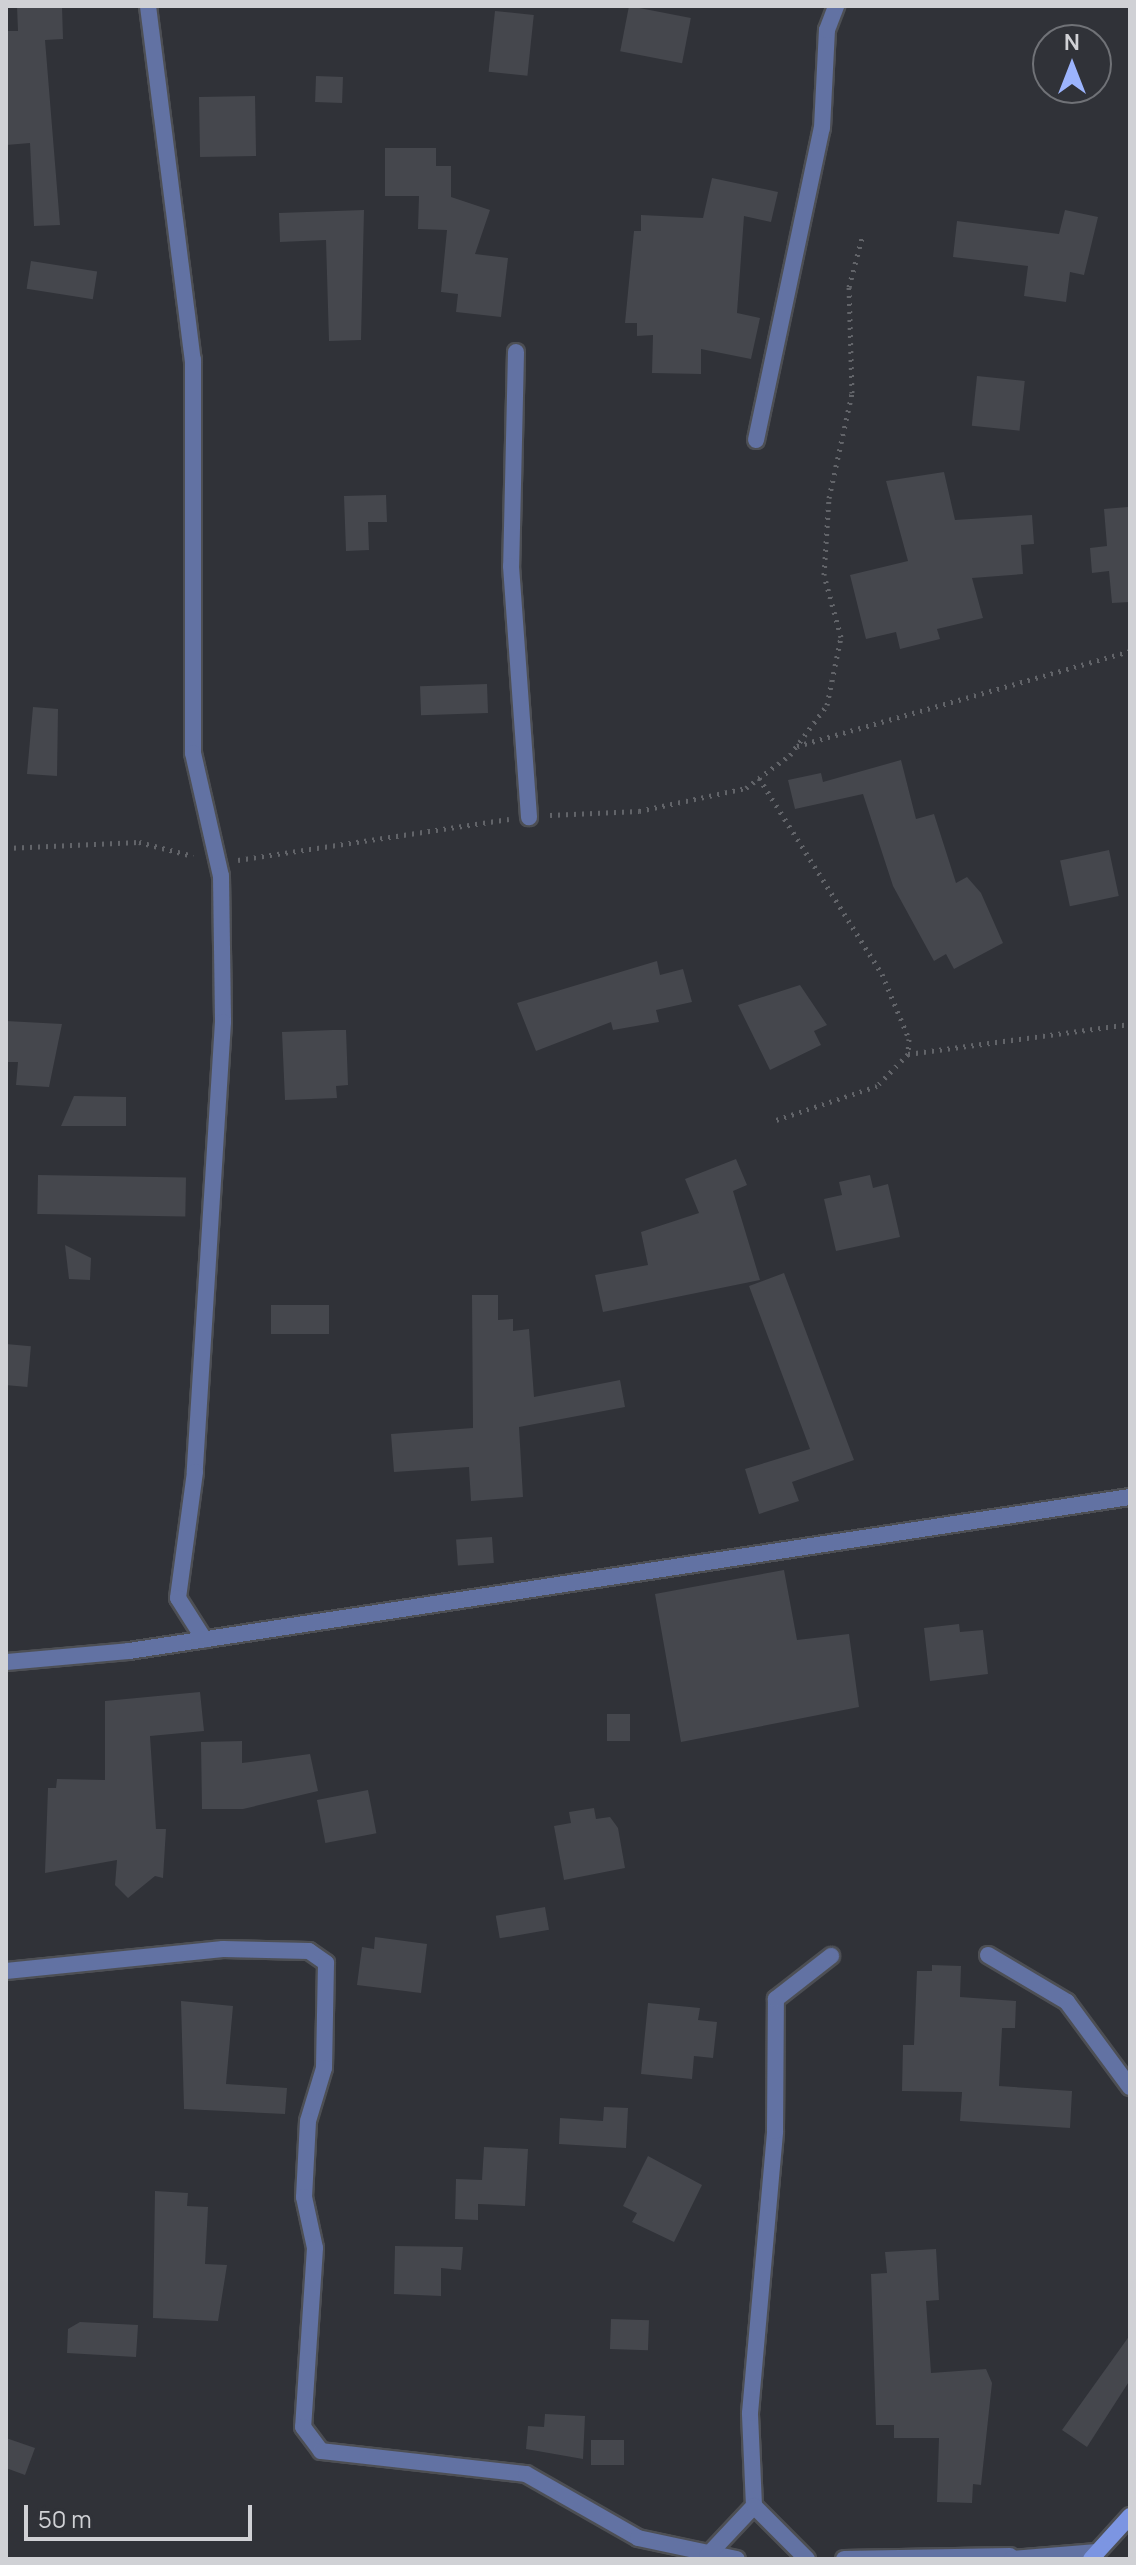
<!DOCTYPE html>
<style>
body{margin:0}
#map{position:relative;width:1136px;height:2565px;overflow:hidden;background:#303238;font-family:Manrope,sans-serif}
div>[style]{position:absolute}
.building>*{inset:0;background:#45474d;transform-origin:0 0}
.path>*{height:5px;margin-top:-2.5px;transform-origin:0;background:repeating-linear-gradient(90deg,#626469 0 2px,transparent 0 8px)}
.roads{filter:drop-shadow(2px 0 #4d4f54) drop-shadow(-2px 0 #4d4f54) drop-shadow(0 2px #4d4f54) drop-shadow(0 -2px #4d4f54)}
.street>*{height:16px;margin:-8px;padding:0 8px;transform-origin:8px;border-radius:8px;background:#6272a3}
.secondary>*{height:16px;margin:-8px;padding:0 8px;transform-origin:8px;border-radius:8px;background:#7c95e2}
span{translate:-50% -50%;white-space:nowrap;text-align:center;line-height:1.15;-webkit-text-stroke:6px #303238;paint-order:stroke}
.frame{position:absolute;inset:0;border:8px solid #d0d1d5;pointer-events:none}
.north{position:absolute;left:1032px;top:24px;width:80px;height:80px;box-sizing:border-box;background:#303238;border:2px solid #707277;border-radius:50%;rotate:0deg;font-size:22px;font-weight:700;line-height:32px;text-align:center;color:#d0d1d5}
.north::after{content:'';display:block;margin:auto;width:28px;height:36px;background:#9cb4fd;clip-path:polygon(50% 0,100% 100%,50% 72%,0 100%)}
.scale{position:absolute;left:24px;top:2505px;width:228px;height:36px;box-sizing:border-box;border:4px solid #d0d1d5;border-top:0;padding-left:10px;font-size:24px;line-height:28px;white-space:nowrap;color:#d0d1d5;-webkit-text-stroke:6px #303238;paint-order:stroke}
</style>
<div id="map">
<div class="building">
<div style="clip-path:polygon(17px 6px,62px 6px,63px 39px,45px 40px,60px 225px,34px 226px,30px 143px,6px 145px,6px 31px,18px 31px)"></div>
<div style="left:629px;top:6px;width:63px;height:46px;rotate:11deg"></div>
<div style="left:495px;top:11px;width:39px;height:61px;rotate:6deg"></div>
<div style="left:316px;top:76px;width:27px;height:26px;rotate:2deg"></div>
<div style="left:255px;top:96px;width:60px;height:56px;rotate:89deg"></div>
<div style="clip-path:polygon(385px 148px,436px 148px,436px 166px,451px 166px,451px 197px,490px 210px,475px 254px,508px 258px,501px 317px,456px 312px,458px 294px,441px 292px,447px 230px,418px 229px,419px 196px,385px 196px)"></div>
<div style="clip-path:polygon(712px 178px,778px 192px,771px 222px,744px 216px,737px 313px,760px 318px,751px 359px,701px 349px,701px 374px,652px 373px,653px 335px,637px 336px,637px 323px,625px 323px,634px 231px,641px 231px,641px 215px,703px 218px)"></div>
<div style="clip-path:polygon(364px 210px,361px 340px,329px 341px,326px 240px,280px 242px,279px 213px)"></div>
<div style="clip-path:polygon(1065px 210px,1098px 217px,1084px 275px,1070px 272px,1066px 302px,1024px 296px,1028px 266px,953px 257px,957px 221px,1059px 234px)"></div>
<div style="left:31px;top:261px;width:67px;height:28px;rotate:9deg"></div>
<div style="left:977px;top:376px;width:48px;height:50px;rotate:6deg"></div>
<div style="clip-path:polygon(944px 472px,955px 520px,1032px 515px,1034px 544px,1021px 545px,1023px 574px,972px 578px,983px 618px,937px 629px,940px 639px,900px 649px,896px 632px,866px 639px,850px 575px,908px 561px,886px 481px)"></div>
<div style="clip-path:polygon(386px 495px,387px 522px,368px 522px,369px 550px,346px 551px,344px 496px)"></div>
<div style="clip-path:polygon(1128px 507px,1130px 602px,1112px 603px,1109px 571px,1092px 573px,1090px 548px,1107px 546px,1104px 509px)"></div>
<div style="left:487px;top:684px;width:29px;height:67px;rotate:88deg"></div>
<div style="clip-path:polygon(33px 707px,58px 709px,57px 776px,27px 774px)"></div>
<div style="clip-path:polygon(901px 760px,916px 819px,934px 814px,956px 883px,967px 877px,981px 893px,1003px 943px,954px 969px,946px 954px,934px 961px,893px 886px,863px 794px,795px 809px,788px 780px,821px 773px,823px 782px)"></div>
<div style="left:1109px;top:850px;width:47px;height:50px;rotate:78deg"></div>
<div style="clip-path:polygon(657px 961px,660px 975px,683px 969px,692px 1002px,656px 1010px,659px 1022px,613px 1030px,611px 1022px,536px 1051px,517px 1003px)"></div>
<div style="clip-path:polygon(800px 985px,827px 1025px,814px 1031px,821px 1045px,770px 1070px,738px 1005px)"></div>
<div style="clip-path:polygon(6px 1021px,62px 1024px,49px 1087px,16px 1085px,18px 1062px,6px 1062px)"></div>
<div style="clip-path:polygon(333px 1030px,346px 1030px,348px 1085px,336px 1086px,337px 1098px,285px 1100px,282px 1032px)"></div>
<div style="clip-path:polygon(74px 1096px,126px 1097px,126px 1126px,61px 1126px)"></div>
<div style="clip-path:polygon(736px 1159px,747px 1185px,733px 1191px,760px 1280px,603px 1312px,595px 1275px,648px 1265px,641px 1232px,699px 1213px,685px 1179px)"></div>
<div style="left:38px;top:1175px;width:148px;height:39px;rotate:1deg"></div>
<div style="clip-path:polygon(870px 1175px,873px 1188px,888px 1184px,900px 1237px,836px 1251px,824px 1199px,842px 1195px,839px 1182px)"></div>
<div style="clip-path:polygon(65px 1245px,91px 1258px,90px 1280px,69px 1279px)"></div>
<div style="clip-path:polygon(784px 1273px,854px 1460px,792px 1482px,799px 1501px,759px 1514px,745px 1469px,810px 1449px,749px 1286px)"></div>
<div style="clip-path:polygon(472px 1295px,498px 1295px,498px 1320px,513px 1319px,513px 1331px,529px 1329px,534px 1397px,620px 1380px,625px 1407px,519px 1427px,523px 1497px,471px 1501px,469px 1467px,394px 1472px,391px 1434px,473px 1428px)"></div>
<div style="left:329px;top:1305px;width:29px;height:58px;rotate:90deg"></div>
<div style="left:6px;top:1344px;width:25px;height:41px;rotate:5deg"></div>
<div style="left:492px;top:1537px;width:26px;height:36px;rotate:86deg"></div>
<div style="clip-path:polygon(784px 1570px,797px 1640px,849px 1634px,859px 1707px,681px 1742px,655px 1594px)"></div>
<div style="clip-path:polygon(959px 1624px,960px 1632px,983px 1630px,988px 1674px,930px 1681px,924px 1628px)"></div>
<div style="clip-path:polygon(200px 1692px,204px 1731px,150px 1736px,156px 1829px,166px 1829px,163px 1878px,155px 1876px,128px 1898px,115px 1885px,117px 1860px,45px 1873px,48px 1788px,56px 1788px,57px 1779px,105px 1780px,105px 1701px)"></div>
<div style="left:607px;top:1714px;width:23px;height:27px"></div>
<div style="clip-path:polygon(242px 1741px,242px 1763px,310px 1754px,318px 1791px,243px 1809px,202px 1809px,201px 1742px)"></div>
<div style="left:368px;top:1790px;width:44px;height:52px;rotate:79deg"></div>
<div style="clip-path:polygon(594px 1808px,596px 1819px,610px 1817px,618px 1828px,625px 1868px,564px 1880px,554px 1826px,571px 1823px,569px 1812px)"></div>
<div style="left:545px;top:1907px;width:23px;height:50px;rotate:80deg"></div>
<div style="clip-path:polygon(375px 1937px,427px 1944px,421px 1993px,357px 1985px,362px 1947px,374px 1949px)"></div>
<div style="clip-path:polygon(932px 1965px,961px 1966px,960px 1997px,1016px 2001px,1015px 2028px,1002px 2028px,999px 2086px,1072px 2091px,1070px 2128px,960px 2121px,962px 2092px,902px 2091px,903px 2045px,914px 2045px,917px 1971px,932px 1971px)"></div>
<div style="clip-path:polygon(181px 2001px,233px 2006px,226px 2084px,287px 2088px,285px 2114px,184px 2109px)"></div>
<div style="clip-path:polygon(648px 2003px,700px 2008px,698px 2020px,717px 2022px,713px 2058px,694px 2056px,692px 2079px,641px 2074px)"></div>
<div style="clip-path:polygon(604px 2107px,628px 2108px,626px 2148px,559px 2144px,560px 2118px,603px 2121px)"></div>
<div style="clip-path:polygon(484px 2147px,528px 2149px,525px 2206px,478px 2204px,478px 2220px,455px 2219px,456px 2179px,482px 2180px)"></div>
<div style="clip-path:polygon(648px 2156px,702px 2185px,674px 2242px,632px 2222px,637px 2213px,623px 2206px)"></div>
<div style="clip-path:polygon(155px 2191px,188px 2193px,187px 2206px,208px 2207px,205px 2264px,227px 2265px,218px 2321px,153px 2318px)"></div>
<div style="clip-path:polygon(395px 2246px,463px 2247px,461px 2270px,441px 2268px,441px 2296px,394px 2294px)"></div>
<div style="clip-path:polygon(936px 2249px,939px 2300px,926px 2301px,931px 2373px,986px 2369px,992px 2383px,981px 2485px,973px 2484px,972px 2503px,937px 2502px,939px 2438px,894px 2438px,894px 2425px,876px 2425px,871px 2274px,887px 2273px,885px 2252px)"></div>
<div style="left:611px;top:2319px;width:38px;height:30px;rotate:2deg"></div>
<div style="clip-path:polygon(80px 2322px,138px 2325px,136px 2357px,67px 2353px,68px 2329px)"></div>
<div style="clip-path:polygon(1130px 2335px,1130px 2380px,1087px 2447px,1062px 2430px)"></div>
<div style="clip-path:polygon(545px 2414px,585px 2416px,583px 2459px,526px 2449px,528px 2426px,544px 2427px)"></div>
<div style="clip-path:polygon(6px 2438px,35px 2448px,25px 2475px,6px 2468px)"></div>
<div style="left:591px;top:2440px;width:33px;height:25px"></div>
</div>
<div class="path">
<div style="left:797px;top:746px;width:346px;rotate:-15.9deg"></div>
<div style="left:759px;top:778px;width:231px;rotate:57.9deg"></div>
<div style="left:882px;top:974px;width:70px;rotate:67.4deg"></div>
<div style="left:909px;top:1039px;width:15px;rotate:94deg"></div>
<div style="left:908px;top:1054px;width:45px;rotate:134.1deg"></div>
<div style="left:877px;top:1086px;width:110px;rotate:161.4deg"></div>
<div style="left:550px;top:815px;width:89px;rotate:-2.6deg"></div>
<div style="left:639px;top:811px;width:109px;rotate:-12.1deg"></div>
<div style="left:746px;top:788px;width:55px;rotate:-36.9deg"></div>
<div style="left:790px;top:755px;width:62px;rotate:-53.5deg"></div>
<div style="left:827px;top:705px;width:69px;rotate:-78.4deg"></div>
<div style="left:841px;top:637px;width:64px;rotate:-105.3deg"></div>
<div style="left:824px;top:575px;width:77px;rotate:-86.3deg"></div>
<div style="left:829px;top:498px;width:107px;rotate:-77.6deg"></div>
<div style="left:852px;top:393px;width:106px;rotate:-91.6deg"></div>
<div style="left:849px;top:287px;width:55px;rotate:-75.2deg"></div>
<div style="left:6px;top:848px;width:133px;rotate:-2.6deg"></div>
<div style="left:139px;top:842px;width:56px;rotate:14.5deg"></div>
<div style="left:238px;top:860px;width:274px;rotate:-8.6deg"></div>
<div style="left:908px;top:1054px;width:224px;rotate:-7.7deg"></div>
</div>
<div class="roads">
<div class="street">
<div style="left:148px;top:6px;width:357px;rotate:82.8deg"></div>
<div style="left:193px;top:360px;width:393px;rotate:90deg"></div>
<div style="left:193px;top:753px;width:126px;rotate:77.2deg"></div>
<div style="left:221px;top:876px;width:146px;rotate:89.2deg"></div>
<div style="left:223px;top:1022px;width:451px;rotate:93.6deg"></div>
<div style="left:195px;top:1472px;width:127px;rotate:97.7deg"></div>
<div style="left:178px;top:1598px;width:49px;rotate:57.6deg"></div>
<div style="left:516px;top:352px;width:214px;rotate:91.3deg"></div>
<div style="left:511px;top:566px;width:252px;rotate:85.9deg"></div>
<div style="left:756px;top:440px;width:319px;rotate:-78.1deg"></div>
<div style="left:822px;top:128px;width:98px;rotate:-87.1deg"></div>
<div style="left:827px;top:30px;width:26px;rotate:-69deg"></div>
<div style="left:6px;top:1662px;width:123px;rotate:-5.1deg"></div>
<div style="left:129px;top:1651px;width:1013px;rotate:-8.75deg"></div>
<div style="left:988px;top:1955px;width:92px;rotate:30.7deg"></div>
<div style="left:1067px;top:2002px;width:106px;rotate:53.5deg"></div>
<div style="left:6px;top:1971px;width:218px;rotate:-5.8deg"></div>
<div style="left:223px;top:1949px;width:86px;rotate:1.3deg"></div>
<div style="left:309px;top:1951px;width:21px;rotate:35deg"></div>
<div style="left:326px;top:1963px;width:105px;rotate:91.1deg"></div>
<div style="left:324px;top:2068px;width:55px;rotate:106.8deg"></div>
<div style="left:308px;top:2121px;width:76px;rotate:93deg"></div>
<div style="left:304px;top:2197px;width:52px;rotate:77.8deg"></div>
<div style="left:315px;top:2248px;width:179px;rotate:93.8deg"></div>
<div style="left:303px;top:2427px;width:30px;rotate:53deg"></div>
<div style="left:321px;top:2451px;width:206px;rotate:6.4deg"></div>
<div style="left:526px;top:2474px;width:129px;rotate:29.7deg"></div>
<div style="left:638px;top:2538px;width:101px;rotate:12deg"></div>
<div style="left:754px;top:2506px;width:93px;rotate:-92.5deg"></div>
<div style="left:750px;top:2413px;width:283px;rotate:-84.9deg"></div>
<div style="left:775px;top:2131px;width:132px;rotate:-89.6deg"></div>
<div style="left:776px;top:1999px;width:70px;rotate:-38deg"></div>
<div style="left:707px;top:2556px;width:69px;rotate:-46.8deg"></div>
<div style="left:754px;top:2506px;width:75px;rotate:45deg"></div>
<div style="left:844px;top:2559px;width:166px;rotate:-1deg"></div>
<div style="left:1012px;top:2559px;width:85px;rotate:-4.7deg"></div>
</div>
<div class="secondary">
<div style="left:1091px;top:2559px;width:58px;rotate:-47.8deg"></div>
</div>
</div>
<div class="frame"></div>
<div class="north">N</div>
<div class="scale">50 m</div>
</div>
